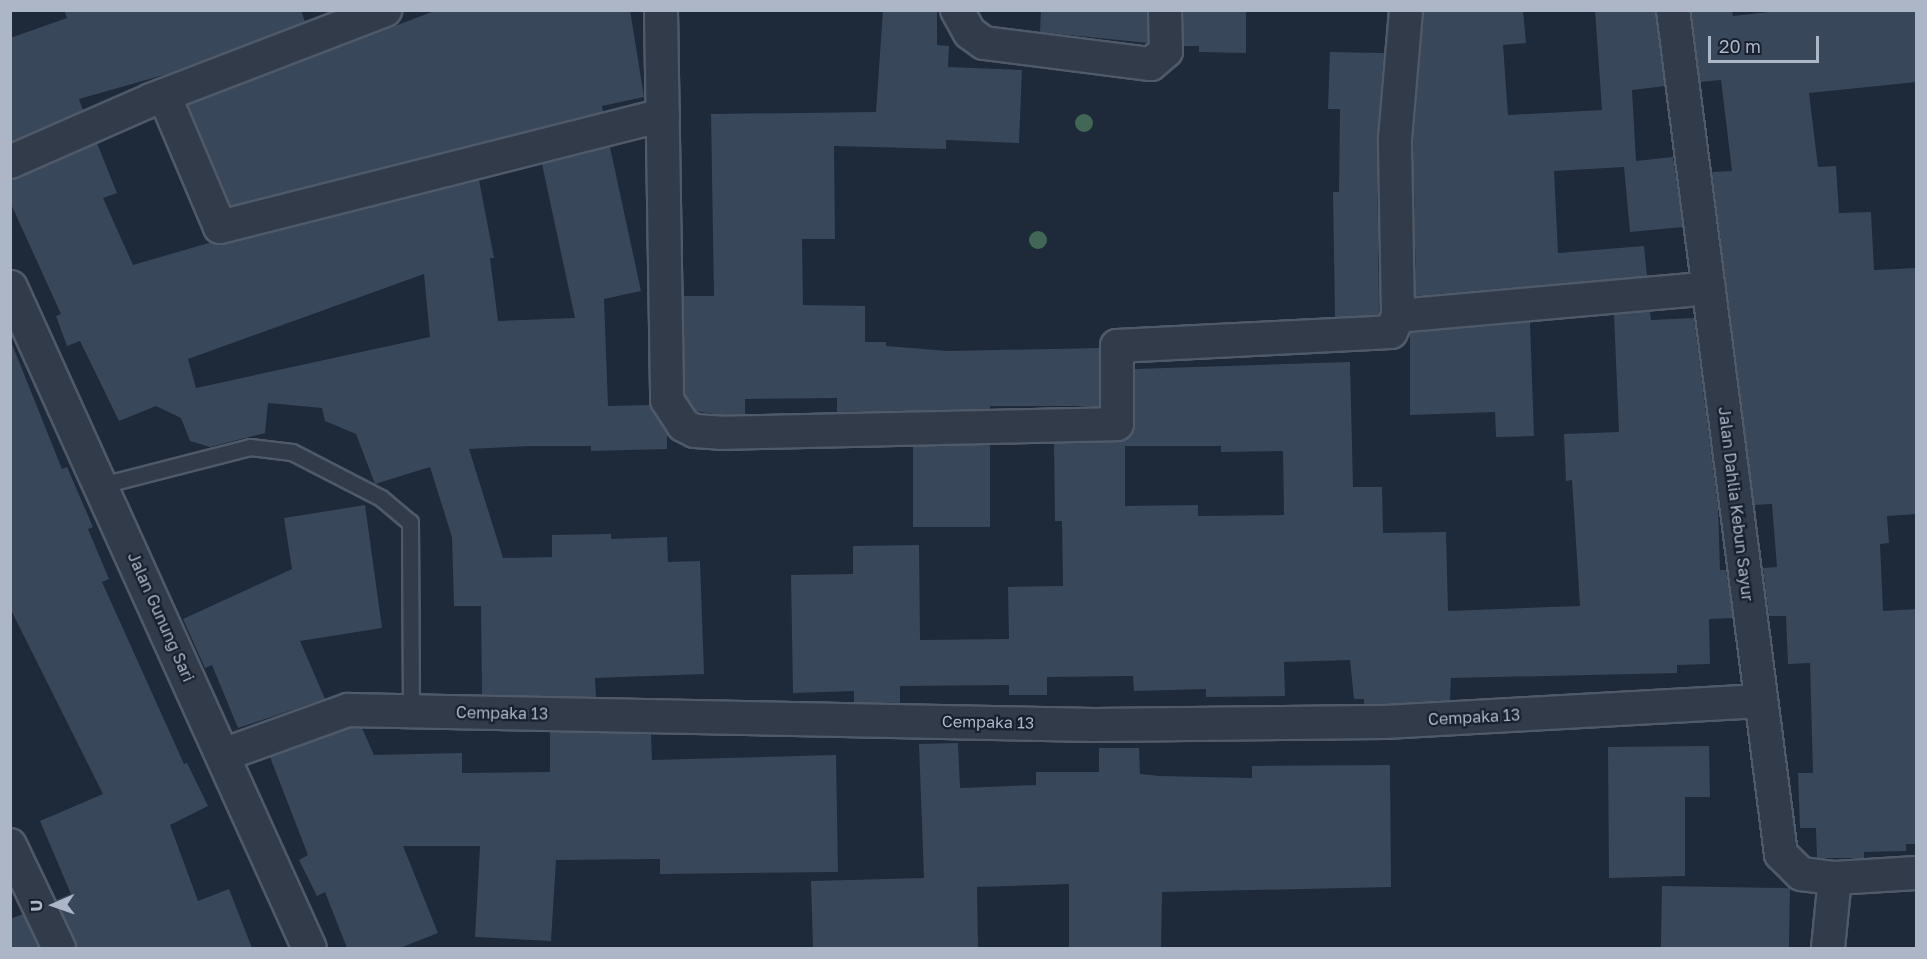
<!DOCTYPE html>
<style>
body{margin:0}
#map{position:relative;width:1927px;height:959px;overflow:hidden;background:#1e293a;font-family:"Golos Text",sans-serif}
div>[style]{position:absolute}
.building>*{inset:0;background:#39475a;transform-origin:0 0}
.roads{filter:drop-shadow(2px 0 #4f5968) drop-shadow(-2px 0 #4f5968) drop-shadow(0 2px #4f5968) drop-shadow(0 -2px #4f5968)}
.service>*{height:15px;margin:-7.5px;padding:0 7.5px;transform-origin:7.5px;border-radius:7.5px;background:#323b4a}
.minor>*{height:32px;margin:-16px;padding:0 16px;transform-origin:16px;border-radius:16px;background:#323b4a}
.tertiary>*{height:33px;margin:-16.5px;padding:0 16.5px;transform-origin:16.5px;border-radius:16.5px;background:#323b4a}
.trees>*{width:18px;height:18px;margin:-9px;border-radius:50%;background:#436757}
span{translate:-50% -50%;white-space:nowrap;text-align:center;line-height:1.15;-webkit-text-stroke:4.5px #17202e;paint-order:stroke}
.street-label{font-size:16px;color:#acb6c7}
.frame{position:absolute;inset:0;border:12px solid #acb6c7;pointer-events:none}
.north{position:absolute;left:24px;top:875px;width:60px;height:60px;-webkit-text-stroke:4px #17202e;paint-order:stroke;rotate:268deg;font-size:16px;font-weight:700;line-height:24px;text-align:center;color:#acb6c7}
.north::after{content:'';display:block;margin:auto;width:21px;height:27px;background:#acb6c7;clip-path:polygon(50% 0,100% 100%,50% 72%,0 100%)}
.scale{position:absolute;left:1708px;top:36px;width:111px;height:27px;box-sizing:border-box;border:3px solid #acb6c7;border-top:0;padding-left:8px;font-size:18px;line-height:21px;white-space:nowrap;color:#acb6c7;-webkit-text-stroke:4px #17202e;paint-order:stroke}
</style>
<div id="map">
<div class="building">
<div style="clip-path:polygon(64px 10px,301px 10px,305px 22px,167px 74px,79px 99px,83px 110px,10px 142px,10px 38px,67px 18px)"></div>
<div style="clip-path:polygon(437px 10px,630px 10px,644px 97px,602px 106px,603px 112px,231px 206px,188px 105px)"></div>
<div style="clip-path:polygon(883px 10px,937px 10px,937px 45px,949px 46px,948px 67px,1022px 70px,1019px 143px,946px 140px,946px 149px,834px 146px,835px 239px,802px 239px,803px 305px,865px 306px,865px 342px,886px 342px,886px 346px,948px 351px,1099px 348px,1099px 406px,990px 406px,990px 409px,837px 412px,837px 398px,745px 399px,745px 414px,721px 415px,695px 411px,685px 395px,683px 296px,714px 296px,711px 114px,876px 112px)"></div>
<div style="clip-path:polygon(1041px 10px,1147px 10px,1148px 43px,1040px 32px)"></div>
<div style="clip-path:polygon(1183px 10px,1246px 10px,1246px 53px,1199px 52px,1199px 46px,1184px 46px)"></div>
<div style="clip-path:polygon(1424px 10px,1523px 10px,1526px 43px,1503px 45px,1508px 115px,1602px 110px,1595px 10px,1655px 10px,1665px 86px,1632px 90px,1636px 161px,1673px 157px,1683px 227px,1630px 232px,1624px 167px,1554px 171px,1558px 253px,1644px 246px,1647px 276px,1416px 296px,1413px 140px)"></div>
<div style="clip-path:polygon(1691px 10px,1732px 10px,1733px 16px,1787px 10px,1917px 10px,1917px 82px,1809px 93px,1818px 167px,1836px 166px,1839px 213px,1871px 212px,1874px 270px,1917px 268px,1917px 514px,1887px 516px,1889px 543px,1880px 544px,1883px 611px,1917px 609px,1917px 844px,1906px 844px,1906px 851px,1864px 852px,1864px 858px,1817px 858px,1816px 828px,1800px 828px,1798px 773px,1813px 773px,1810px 663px,1788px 664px,1786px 616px,1769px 616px,1763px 568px,1777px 567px,1772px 504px,1754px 505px,1712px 172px,1732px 171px,1721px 80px,1700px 82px)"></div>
<div style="clip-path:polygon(1330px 52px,1384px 53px,1377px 139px,1379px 315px,1335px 317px,1333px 192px,1339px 192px,1340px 109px,1328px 109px)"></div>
<div style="clip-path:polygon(evenodd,97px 143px,117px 193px,103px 198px,133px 265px,212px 242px,224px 244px,479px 180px,494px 258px,490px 258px,498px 321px,575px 318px,542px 164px,610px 147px,641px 291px,604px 299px,608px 406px,650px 405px,667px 433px,667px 449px,591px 451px,591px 446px,530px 446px,469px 449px,503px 558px,552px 557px,552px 535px,611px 534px,611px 539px,667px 537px,668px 562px,700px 561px,704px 674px,595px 678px,596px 697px,482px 695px,481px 606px,454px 606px,452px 537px,430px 467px,375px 484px,356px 434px,325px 421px,322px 408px,268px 403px,265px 433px,210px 447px,190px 441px,181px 418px,156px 406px,119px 421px,80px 341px,67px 346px,56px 316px,61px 314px,10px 202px,10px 180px,97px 143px,424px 274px,430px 337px,196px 388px,188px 359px,424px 274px)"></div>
<div style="clip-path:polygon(evenodd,1650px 311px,1651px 320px,1694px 318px,1718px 507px,1720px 570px,1726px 570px,1733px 618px,1709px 619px,1710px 664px,1677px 665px,1677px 673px,1451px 678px,1450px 700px,1384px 704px,1364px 704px,1364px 699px,1354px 699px,1350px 660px,1284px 662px,1285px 696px,1206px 697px,1206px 689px,1134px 691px,1133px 676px,1047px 677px,1047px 695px,1009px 695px,1009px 685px,900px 686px,900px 703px,854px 702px,854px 691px,793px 693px,791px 575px,853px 574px,853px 546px,919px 545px,920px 640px,1009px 639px,1008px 587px,1063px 586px,1062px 521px,1055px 521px,1054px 443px,1127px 439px,1135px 424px,1135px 369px,1350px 362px,1353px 487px,1382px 487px,1383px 533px,1446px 532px,1448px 611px,1580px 606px,1572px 480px,1566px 481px,1564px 434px,1619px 432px,1614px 315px,1650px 311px,1125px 446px,1221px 446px,1221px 452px,1283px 451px,1284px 515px,1198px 516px,1198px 505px,1125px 506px,1125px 446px)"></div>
<div style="clip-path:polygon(1530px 322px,1534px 436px,1496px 437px,1495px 412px,1410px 415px,1410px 333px)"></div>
<div style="clip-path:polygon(12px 344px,62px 469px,67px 467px,93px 527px,88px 529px,109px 579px,102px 582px,184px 764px,187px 763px,208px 806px,170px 825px,198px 901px,229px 889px,252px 948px,77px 948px,56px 900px,71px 894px,40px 821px,103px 794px,10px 608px)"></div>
<div style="left:990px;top:445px;width:82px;height:77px;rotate:90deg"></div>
<div style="clip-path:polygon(365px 505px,382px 628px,300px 641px,325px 699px,238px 728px,212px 665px,205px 668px,183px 619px,292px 569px,284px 518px)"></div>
<div style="clip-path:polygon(351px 728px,362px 728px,374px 755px,462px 753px,462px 773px,550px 772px,550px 732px,651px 734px,652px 760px,836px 755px,838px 872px,660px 874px,660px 859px,556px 860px,551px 941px,475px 937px,480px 846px,403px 846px,438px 933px,400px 948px,347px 948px,325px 892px,317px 896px,299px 860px,308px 855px,270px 757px)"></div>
<div style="clip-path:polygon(958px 743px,960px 788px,1036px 785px,1036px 772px,1099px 772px,1099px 748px,1139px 748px,1140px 774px,1160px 776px,1252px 778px,1252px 766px,1390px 765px,1391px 887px,1162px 892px,1161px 948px,1069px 948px,1069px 884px,977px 887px,978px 948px,813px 948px,811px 881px,924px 878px,919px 744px)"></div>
<div style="clip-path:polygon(1709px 746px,1710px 797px,1685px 797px,1685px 876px,1609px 878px,1608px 747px)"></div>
<div style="left:1662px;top:886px;width:128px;height:62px;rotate:1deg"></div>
<div style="clip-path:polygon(23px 914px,39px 948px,10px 948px,10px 919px)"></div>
</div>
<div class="roads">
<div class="service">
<div style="left:102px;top:485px;width:153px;rotate:-14.4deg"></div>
<div style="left:250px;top:447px;width:42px;rotate:6.8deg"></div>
<div style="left:292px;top:452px;width:100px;rotate:27.3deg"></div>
<div style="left:381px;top:498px;width:38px;rotate:40deg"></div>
<div style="left:410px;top:522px;width:189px;rotate:89.7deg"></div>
</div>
<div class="minor">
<div style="left:661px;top:10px;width:390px;rotate:89.1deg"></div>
<div style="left:667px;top:400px;width:30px;rotate:57deg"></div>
<div style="left:683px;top:425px;width:13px;rotate:27deg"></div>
<div style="left:695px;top:431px;width:26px;rotate:4deg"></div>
<div style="left:721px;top:433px;width:396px;rotate:-1.3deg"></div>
<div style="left:1117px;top:424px;width:78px;rotate:-90deg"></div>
<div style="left:1117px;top:346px;width:274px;rotate:-2.9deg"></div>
<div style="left:1391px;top:332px;width:17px;rotate:-66deg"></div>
<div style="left:1398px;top:316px;width:177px;rotate:-91deg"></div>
<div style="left:1395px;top:139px;width:129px;rotate:-85.1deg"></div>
<div style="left:957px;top:10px;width:26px;rotate:61deg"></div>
<div style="left:970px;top:33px;width:17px;rotate:36deg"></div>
<div style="left:984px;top:43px;width:168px;rotate:7.2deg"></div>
<div style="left:1151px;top:64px;width:20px;rotate:-41deg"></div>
<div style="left:1166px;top:51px;width:41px;rotate:-91.4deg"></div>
<div style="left:1673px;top:10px;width:851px;rotate:82.71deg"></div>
<div style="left:1781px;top:854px;width:28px;rotate:45deg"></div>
<div style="left:1801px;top:874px;width:34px;rotate:7deg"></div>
<div style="left:1835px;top:878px;width:81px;rotate:-3.5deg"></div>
<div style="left:164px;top:95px;width:143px;rotate:67deg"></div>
<div style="left:220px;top:227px;width:457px;rotate:-14.2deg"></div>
<div style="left:10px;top:162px;width:154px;rotate:-23.7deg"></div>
<div style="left:151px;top:100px;width:251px;rotate:-21deg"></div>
<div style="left:1398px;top:316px;width:312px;rotate:-5.1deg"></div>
<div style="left:223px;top:755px;width:133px;rotate:-19.8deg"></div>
<div style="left:348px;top:710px;width:746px;rotate:1.15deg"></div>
<div style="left:1094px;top:725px;width:291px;rotate:-0.6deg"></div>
<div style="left:1385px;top:722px;width:376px;rotate:-3.2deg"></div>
<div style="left:10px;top:845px;width:114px;rotate:64.6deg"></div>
<div style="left:1828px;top:948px;width:70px;rotate:-84.3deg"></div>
</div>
<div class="tertiary">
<div style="left:10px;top:287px;width:725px;rotate:65.66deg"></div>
</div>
</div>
<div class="trees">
<div style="left:1084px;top:123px"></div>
<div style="left:1038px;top:240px"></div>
</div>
<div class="street-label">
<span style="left:1736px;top:504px;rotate:83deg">Jalan Dahlia Kebun Sayur</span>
<span style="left:161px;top:617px;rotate:66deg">Jalan Gunung Sari</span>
<span style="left:502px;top:713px;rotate:1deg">Cempaka 13</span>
<span style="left:1474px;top:717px;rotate:-3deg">Cempaka 13</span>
<span style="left:988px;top:722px;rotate:1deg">Cempaka 13</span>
</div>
<div class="frame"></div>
<div class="north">U</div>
<div class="scale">20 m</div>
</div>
